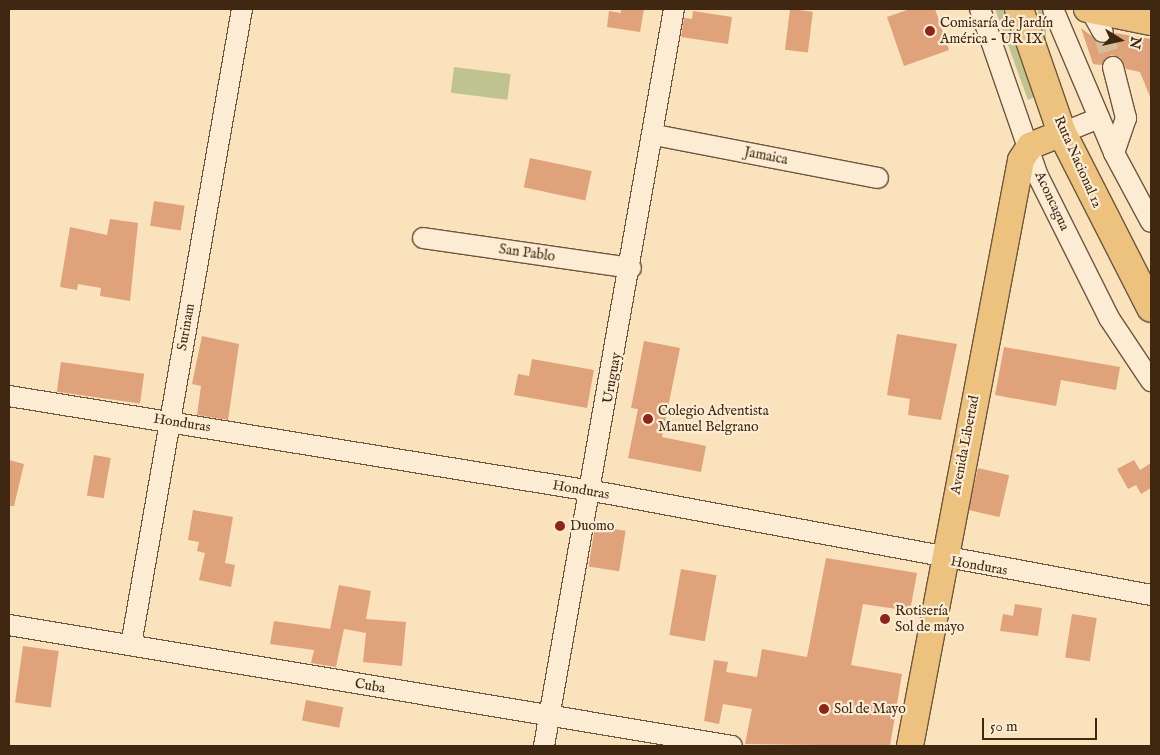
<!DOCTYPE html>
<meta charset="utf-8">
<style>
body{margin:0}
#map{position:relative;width:1160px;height:755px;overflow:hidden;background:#fae2bd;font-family:"IM FELL English",serif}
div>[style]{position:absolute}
.green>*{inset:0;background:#bfc390;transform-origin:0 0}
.building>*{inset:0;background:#e0a27a;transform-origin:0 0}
.minor-tunnel>*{height:20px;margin-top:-10px;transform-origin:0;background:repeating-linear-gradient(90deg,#d5bd9b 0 20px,transparent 0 30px)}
.roads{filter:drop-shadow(1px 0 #6e563d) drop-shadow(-1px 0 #6e563d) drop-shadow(0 1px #6e563d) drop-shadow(0 -1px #6e563d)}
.minor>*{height:20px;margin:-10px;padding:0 10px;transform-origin:10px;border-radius:10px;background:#fcecd4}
.major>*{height:26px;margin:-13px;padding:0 13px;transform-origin:13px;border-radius:13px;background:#edc17e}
.highway>*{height:28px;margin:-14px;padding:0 14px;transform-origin:14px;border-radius:14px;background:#edc17e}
.dots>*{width:14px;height:14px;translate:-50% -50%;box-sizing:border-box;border:2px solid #fcecd4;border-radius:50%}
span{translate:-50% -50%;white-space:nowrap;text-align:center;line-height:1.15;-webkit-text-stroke:4.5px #fcecd4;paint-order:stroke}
.poi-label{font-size:14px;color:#3f2712}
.left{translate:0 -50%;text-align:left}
.street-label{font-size:14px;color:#3f2712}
.frame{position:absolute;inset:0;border:10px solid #3f2712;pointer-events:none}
.north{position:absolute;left:1095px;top:15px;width:50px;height:50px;-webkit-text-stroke:4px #fcecd4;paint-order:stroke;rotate:100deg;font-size:14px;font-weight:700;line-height:20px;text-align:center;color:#3f2712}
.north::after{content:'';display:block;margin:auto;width:18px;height:22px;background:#3f2712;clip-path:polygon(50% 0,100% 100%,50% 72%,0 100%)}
.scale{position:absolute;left:982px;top:718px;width:115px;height:22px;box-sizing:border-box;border:2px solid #3f2712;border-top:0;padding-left:6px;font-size:15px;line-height:18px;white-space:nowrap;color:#3f2712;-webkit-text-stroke:4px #fcecd4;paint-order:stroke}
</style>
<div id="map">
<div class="green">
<div style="clip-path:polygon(995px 9px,1003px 9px,1036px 96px,1028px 100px)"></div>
<div style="left:1038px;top:9px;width:8px;height:83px"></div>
<div style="left:454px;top:67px;width:57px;height:26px;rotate:7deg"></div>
</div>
<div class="building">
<div style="clip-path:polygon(621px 9px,644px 9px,640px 32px,607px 27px,609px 11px,621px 13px)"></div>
<div style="left:790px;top:9px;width:23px;height:41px;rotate:7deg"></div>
<div style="clip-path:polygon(910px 9px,935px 9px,949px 50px,904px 66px,887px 17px)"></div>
<div style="clip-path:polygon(693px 11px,732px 17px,728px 44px,681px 37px,684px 18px,692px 19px)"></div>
<div style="clip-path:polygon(1081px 28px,1102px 44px,1115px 33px,1151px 39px,1151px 99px,1140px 72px,1126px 69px,1121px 58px,1111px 55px,1101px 65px,1093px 64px)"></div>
<div style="left:530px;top:158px;width:63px;height:30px;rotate:12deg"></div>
<div style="left:154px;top:201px;width:31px;height:25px;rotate:9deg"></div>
<div style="clip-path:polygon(110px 219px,138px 223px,130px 301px,100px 296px,101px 288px,78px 284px,77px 290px,60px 287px,70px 227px,107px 235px)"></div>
<div style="clip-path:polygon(897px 334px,957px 344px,941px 420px,908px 415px,910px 399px,887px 395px)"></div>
<div style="clip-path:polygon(202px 336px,239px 344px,228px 420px,197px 415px,201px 386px,192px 384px)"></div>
<div style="clip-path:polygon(644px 341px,680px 348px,662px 437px,706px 446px,701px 472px,628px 458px,638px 409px,631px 408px)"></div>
<div style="clip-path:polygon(1004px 347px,1120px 367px,1116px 390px,1061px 380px,1056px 406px,995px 395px)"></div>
<div style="clip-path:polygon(532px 359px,594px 370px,587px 408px,514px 395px,518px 374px,529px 376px)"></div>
<div style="left:61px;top:362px;width:84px;height:30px;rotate:8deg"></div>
<div style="left:94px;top:455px;width:17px;height:41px;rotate:10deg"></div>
<div style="clip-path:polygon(9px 460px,24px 464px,14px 506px,9px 506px)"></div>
<div style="clip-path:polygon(1134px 460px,1140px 470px,1151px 463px,1151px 488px,1141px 494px,1136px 485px,1128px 489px,1117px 469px)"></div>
<div style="left:978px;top:468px;width:32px;height:43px;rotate:13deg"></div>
<div style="clip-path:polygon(193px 510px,233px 517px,225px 563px,235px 565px,231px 587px,199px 580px,205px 553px,197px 551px,199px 542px,188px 540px)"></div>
<div style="left:595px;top:526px;width:31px;height:41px;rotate:9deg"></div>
<div style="clip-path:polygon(826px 558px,917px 573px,910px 611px,863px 604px,851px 665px,902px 674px,890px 746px,745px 744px,752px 709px,723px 704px,719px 724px,704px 721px,714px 660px,728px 662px,726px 672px,757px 677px,762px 649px,807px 657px)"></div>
<div style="left:681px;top:569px;width:36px;height:67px;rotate:10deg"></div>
<div style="clip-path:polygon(339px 585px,371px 591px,366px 619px,406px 622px,402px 666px,363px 662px,366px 633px,344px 629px,336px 667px,311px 663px,314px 650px,270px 644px,274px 621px,330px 629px)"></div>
<div style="clip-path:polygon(1015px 604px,1042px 608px,1038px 636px,1000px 631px,1003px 614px,1013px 616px)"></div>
<div style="left:1072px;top:614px;width:25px;height:44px;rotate:9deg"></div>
<div style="left:23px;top:646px;width:36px;height:57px;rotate:8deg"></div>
<div style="left:306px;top:700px;width:38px;height:21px;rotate:11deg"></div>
</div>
<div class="minor-tunnel">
<div style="left:1103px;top:32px;width:36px;rotate:74deg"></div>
</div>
<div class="roads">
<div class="minor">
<div style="left:980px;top:9px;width:175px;rotate:70.9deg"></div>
<div style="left:1037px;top:174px;width:161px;rotate:63.4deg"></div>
<div style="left:1109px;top:318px;width:76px;rotate:56.3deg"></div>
<div style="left:1053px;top:9px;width:156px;rotate:67deg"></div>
<div style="left:1114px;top:153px;width:78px;rotate:61.8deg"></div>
<div style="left:1090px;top:9px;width:26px;rotate:61deg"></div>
<div style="left:1113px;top:67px;width:53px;rotate:75.7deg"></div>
<div style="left:1126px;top:118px;width:37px;rotate:109deg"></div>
<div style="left:1062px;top:133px;width:40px;rotate:-22deg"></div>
<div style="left:655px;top:135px;width:227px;rotate:10.9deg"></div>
<div style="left:423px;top:238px;width:210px;rotate:8.2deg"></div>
<div style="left:9px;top:396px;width:609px;rotate:9.26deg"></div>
<div style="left:610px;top:494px;width:550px;rotate:10.57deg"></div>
<div style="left:9px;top:625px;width:733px;rotate:9.5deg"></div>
<div style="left:131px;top:645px;width:646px;rotate:-80.1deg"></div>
<div style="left:544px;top:746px;width:748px;rotate:-80deg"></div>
</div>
<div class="major">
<div style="left:1087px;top:9px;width:65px;rotate:11.5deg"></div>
<div style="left:910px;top:746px;width:596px;rotate:-79.27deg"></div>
<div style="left:1021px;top:160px;width:17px;rotate:-57deg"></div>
<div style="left:1030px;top:146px;width:35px;rotate:-22deg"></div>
</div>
<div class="highway">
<div style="left:1019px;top:9px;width:131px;rotate:70.9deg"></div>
<div style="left:1062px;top:133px;width:196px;rotate:63deg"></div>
</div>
</div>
<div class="dots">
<div style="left:930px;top:31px;background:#8f2418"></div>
<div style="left:648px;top:419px;background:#8f2418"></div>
<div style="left:560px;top:526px;background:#8f2418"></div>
<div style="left:885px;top:619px;background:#8f2418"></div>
<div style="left:824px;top:709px;background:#8f2418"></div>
</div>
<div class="poi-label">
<span class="left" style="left:940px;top:31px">Comisaría de Jardín<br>América - UR IX</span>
<span class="left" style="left:658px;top:419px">Colegio Adventista<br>Manuel Belgrano</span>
<span class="left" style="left:570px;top:526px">Duomo</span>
<span class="left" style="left:895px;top:619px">Rotisería<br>Sol de mayo</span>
<span class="left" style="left:834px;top:709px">Sol de Mayo</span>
</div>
<div class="street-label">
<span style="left:766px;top:156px;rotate:11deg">Jamaica</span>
<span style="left:1078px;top:162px;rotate:66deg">Ruta Nacional 12</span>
<span style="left:1052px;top:201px;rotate:65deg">Aconcagua</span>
<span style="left:527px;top:253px;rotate:8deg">San Pablo</span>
<span style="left:186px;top:327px;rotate:-80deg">Surinam</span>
<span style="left:612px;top:378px;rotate:-80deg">Uruguay</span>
<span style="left:182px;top:423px;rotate:9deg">Honduras</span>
<span style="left:965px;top:445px;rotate:-79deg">Avenida Libertad</span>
<span style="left:581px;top:490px;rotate:10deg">Honduras</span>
<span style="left:979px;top:566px;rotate:10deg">Honduras</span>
<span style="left:370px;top:686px;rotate:10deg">Cuba</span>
</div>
<div class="frame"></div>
<div class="north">N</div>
<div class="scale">50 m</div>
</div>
